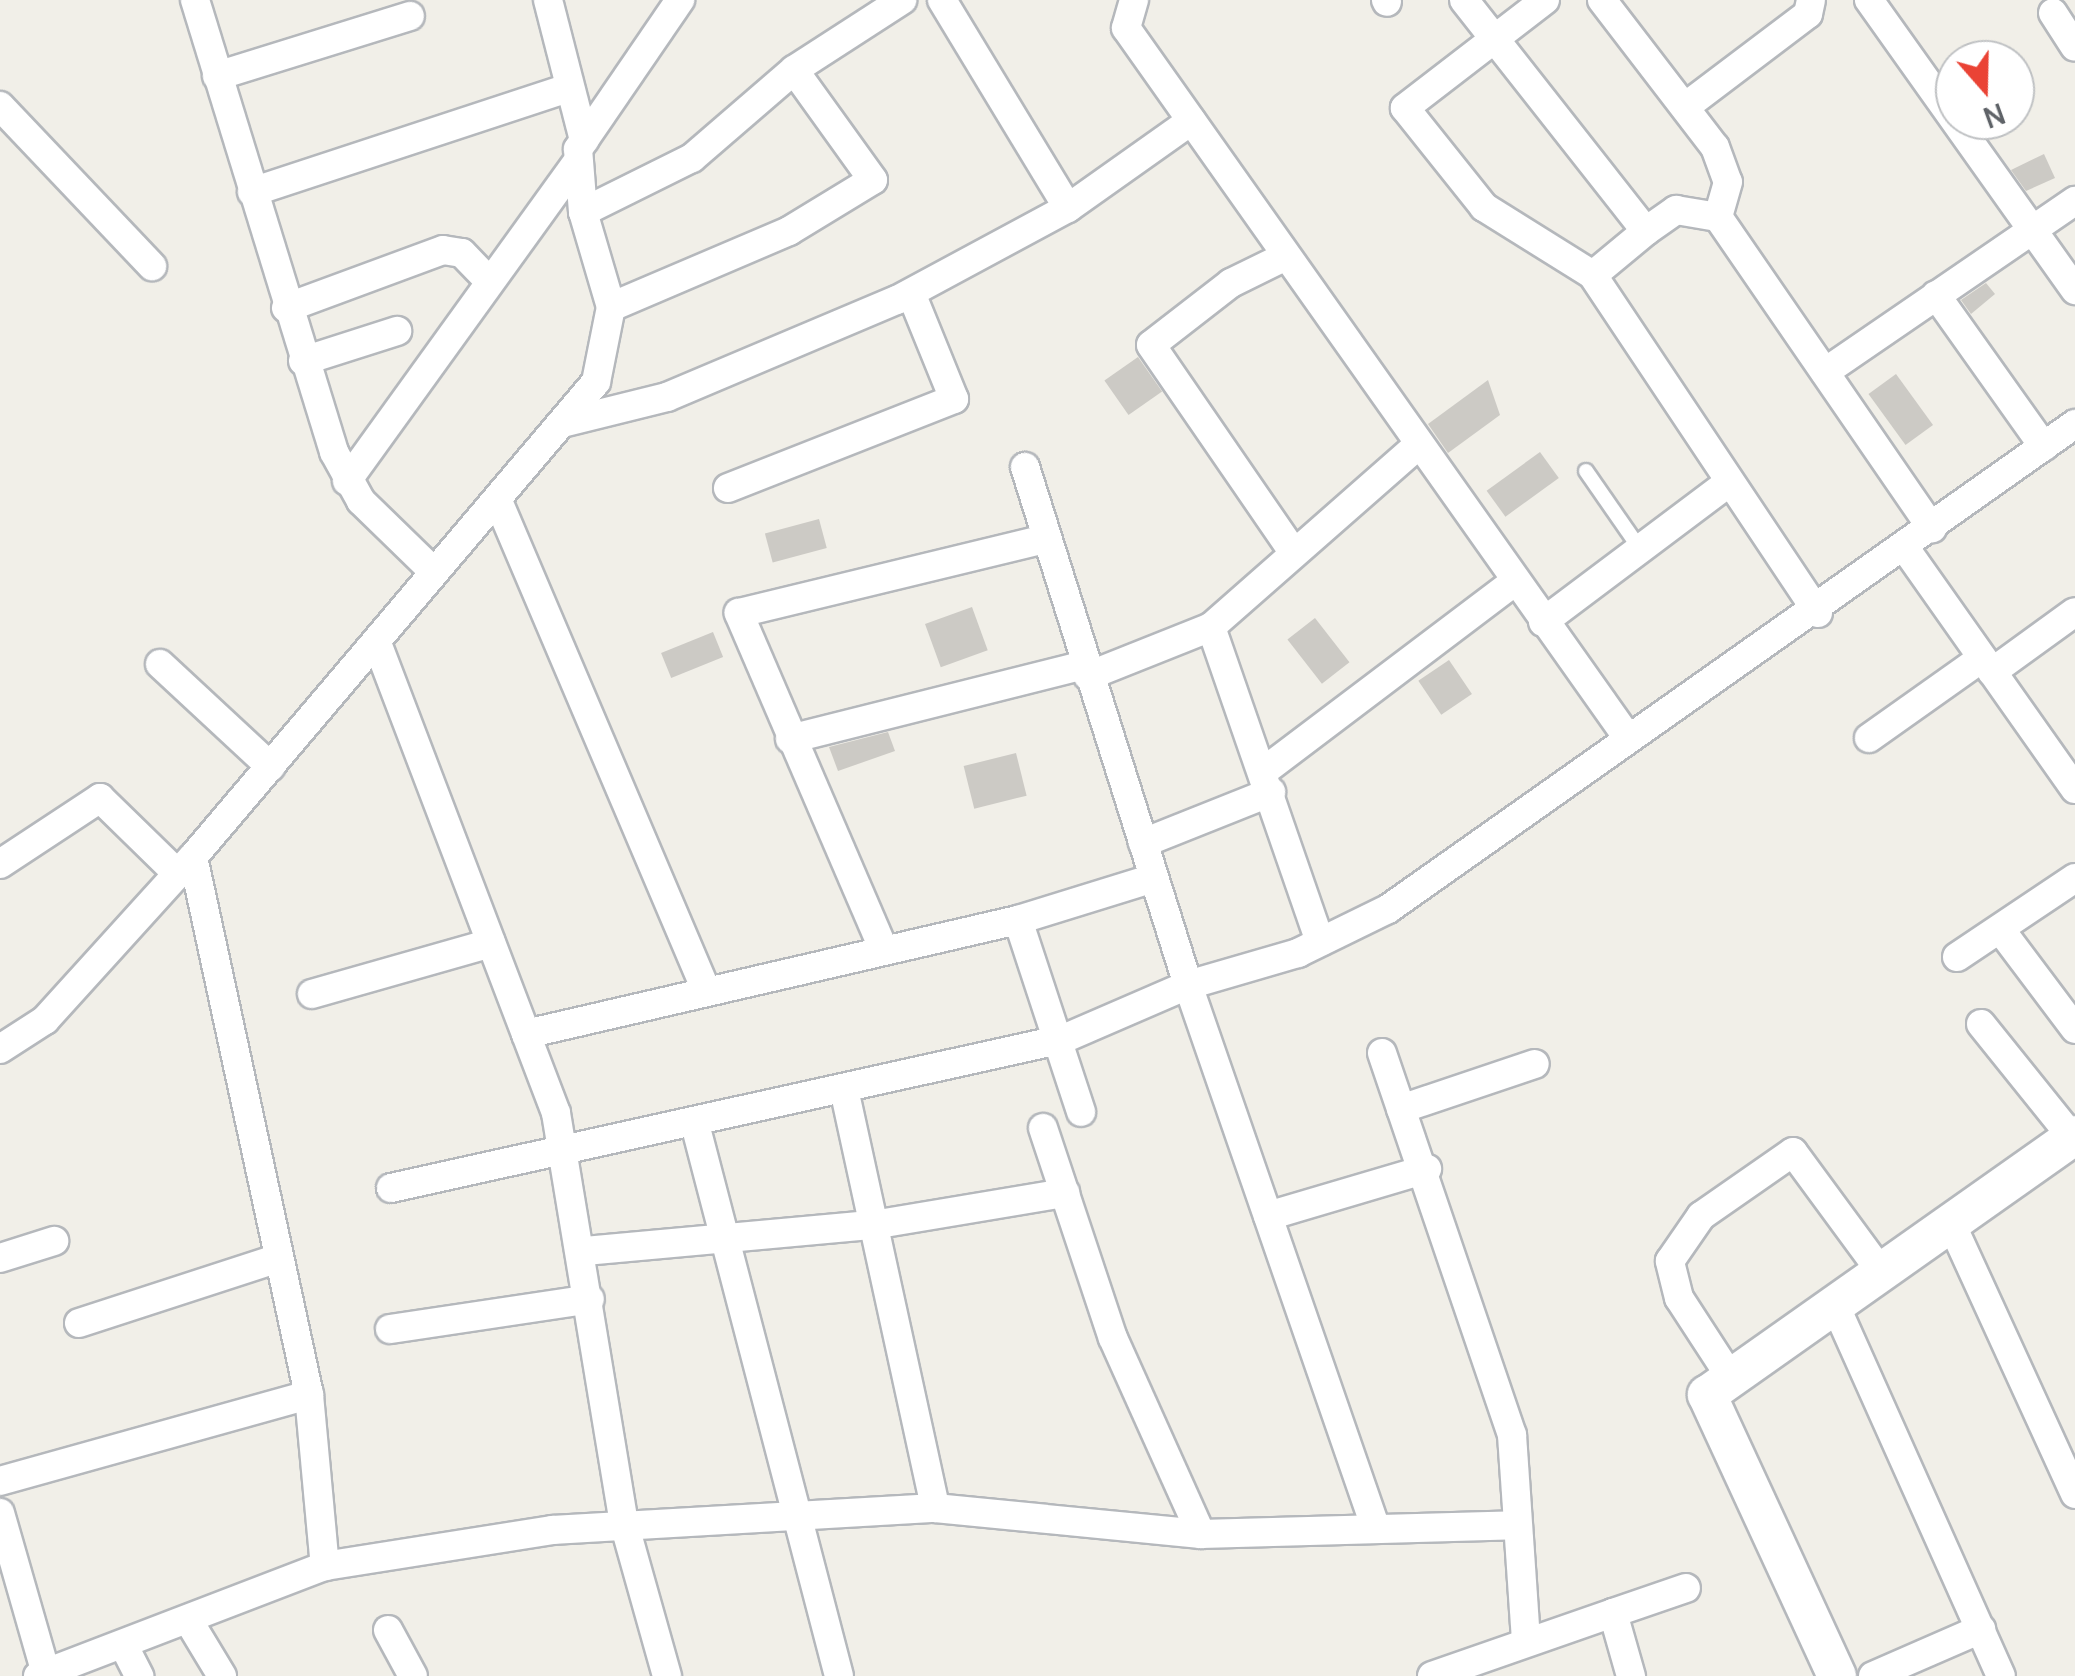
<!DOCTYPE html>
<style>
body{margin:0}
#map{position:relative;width:2075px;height:1676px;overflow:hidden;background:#f1efe8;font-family:Manrope,sans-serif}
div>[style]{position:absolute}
.building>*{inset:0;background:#cccac5;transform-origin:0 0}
.roads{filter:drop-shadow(2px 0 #b5b8bc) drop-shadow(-2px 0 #b5b8bc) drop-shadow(0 2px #b5b8bc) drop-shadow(0 -2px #b5b8bc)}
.lane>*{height:14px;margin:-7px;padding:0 7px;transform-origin:7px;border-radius:7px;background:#fff}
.street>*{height:28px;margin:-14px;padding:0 14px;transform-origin:14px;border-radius:14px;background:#fff}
.secondary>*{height:38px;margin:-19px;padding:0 19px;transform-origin:19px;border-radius:19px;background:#fff}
span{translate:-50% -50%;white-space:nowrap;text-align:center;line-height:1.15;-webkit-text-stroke:8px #fff;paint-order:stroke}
.north{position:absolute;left:1935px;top:40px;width:100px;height:100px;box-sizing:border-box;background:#fff;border:2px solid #bfc1c3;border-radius:50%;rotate:160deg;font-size:28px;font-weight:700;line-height:40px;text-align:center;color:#5f6368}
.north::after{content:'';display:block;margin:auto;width:35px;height:45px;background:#ea4335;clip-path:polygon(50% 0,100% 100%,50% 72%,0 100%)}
</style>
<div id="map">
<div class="building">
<div style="clip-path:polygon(2044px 154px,2055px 178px,2026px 191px,2011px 170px)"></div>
<div style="clip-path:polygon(1986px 283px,1995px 294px,1971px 314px,1961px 300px)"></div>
<div style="left:1138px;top:357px;width:42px;height:41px;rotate:55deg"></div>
<div style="left:1896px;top:374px;width:63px;height:34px;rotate:54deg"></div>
<div style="clip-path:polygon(1488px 380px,1500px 415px,1448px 453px,1428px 424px)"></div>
<div style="left:1540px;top:452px;width:32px;height:66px;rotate:54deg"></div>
<div style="left:819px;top:519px;width:30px;height:56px;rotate:75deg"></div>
<div style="left:972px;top:607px;width:46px;height:50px;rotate:70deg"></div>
<div style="left:1315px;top:618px;width:56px;height:35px;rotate:52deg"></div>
<div style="left:713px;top:632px;width:27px;height:56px;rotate:68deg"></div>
<div style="left:1449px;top:660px;width:41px;height:37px;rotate:56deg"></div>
<div style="clip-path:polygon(888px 732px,895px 751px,838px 771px,829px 747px)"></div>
<div style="left:1016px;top:753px;width:44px;height:54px;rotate:76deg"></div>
</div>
<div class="roads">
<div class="lane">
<div style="left:1586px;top:471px;width:95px;rotate:55.3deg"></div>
</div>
<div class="street">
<div style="left:195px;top:0;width:473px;rotate:72.9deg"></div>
<div style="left:334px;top:452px;width:56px;rotate:61.1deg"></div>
<div style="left:361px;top:501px;width:99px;rotate:44.2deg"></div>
<div style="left:548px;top:0;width:145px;rotate:75.6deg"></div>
<div style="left:942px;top:0;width:243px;rotate:58.8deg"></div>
<div style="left:1134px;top:0;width:29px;rotate:106deg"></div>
<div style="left:1126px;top:28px;width:870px;rotate:54.74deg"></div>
<div style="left:1386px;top:0;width:2px;rotate:63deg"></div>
<div style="left:1464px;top:0;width:294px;rotate:51.8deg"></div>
<div style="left:1545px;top:0;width:177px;rotate:142.4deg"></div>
<div style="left:1405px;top:108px;width:127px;rotate:51.4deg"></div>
<div style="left:1484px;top:207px;width:128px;rotate:32deg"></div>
<div style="left:1602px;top:0;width:185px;rotate:52.5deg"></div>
<div style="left:1715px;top:147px;width:37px;rotate:70deg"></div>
<div style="left:1728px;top:182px;width:36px;rotate:106deg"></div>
<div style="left:1869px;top:0;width:356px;rotate:54.6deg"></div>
<div style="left:2053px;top:13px;width:40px;rotate:57.1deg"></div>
<div style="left:217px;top:76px;width:202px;rotate:-17.3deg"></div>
<div style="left:0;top:106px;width:221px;rotate:46.5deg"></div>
<div style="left:1685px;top:107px;width:154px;rotate:-37.1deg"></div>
<div style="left:1808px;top:14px;width:14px;rotate:-78deg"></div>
<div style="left:252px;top:192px;width:334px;rotate:-18.2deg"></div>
<div style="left:583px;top:212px;width:122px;rotate:-26.4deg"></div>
<div style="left:692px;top:158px;width:135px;rotate:-40.8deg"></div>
<div style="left:794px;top:70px;width:129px;rotate:-32.9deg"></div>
<div style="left:1282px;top:258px;width:57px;rotate:153.9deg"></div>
<div style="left:1231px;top:283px;width:101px;rotate:142.2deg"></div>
<div style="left:1151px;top:345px;width:249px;rotate:55.5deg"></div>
<div style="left:1936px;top:295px;width:186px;rotate:54.6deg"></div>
<div style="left:611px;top:307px;width:194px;rotate:-23.1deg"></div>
<div style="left:789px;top:231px;width:98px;rotate:-31.3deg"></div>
<div style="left:873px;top:180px;width:135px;rotate:-125.7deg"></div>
<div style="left:286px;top:308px;width:167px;rotate:-20.3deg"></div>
<div style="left:443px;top:250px;width:19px;rotate:9deg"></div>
<div style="left:462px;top:253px;width:37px;rotate:46deg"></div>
<div style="left:303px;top:361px;width:99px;rotate:-17.7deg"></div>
<div style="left:1825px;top:372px;width:303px;rotate:-34.4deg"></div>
<div style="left:566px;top:422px;width:104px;rotate:-13.9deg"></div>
<div style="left:667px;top:397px;width:250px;rotate:-22.9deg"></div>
<div style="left:897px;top:300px;width:194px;rotate:-28.3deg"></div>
<div style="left:1068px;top:208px;width:151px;rotate:-35.3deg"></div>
<div style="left:1025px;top:467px;width:543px;rotate:72.53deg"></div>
<div style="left:1188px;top:985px;width:572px;rotate:70.93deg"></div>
<div style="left:347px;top:481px;width:390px;rotate:-54.2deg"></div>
<div style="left:728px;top:488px;width:243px;rotate:-21.5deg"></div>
<div style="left:954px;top:399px;width:114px;rotate:-112.1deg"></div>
<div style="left:498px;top:501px;width:531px;rotate:66.96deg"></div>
<div style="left:1905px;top:548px;width:295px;rotate:54.8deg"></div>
<div style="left:1818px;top:613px;width:406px;rotate:-123.7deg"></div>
<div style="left:1593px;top:275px;width:69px;rotate:-39.7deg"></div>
<div style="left:1646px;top:231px;width:37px;rotate:-35deg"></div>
<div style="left:1676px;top:210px;width:43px;rotate:9.5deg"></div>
<div style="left:1718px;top:217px;width:378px;rotate:55.5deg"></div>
<div style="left:1543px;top:622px;width:231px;rotate:-36.9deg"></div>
<div style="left:1211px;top:627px;width:333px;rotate:70.9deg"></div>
<div style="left:377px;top:643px;width:503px;rotate:69.15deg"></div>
<div style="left:556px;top:1113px;width:416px;rotate:80.6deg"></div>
<div style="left:624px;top:1523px;width:159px;rotate:74.3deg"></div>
<div style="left:160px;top:664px;width:151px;rotate:42.9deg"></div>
<div style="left:1992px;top:672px;width:102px;rotate:-35.9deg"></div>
<div style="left:1088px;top:676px;width:132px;rotate:-21.7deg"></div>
<div style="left:1211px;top:627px;width:271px;rotate:-41.3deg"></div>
<div style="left:1869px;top:738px;width:138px;rotate:-35.3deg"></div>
<div style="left:790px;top:739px;width:304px;rotate:-14.1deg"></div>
<div style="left:1264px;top:771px;width:312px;rotate:-37.1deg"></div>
<div style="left:1143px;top:843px;width:138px;rotate:-21.7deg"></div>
<div style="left:193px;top:857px;width:550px;rotate:77.83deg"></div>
<div style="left:309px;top:1395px;width:172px;rotate:84.7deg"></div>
<div style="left:325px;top:1566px;width:230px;rotate:-9deg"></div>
<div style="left:552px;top:1530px;width:384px;rotate:-3.3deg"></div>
<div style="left:935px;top:1508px;width:267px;rotate:5.6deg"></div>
<div style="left:1201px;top:1534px;width:315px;rotate:-1.6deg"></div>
<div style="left:0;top:864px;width:120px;rotate:-33.4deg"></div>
<div style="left:100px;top:798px;width:109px;rotate:44.3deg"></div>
<div style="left:1018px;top:920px;width:142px;rotate:-17.2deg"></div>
<div style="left:2000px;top:929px;width:125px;rotate:53.1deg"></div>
<div style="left:883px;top:948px;width:365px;rotate:-113.3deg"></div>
<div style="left:739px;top:613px;width:314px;rotate:-13.6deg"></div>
<div style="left:1957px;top:957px;width:142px;rotate:-33.8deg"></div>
<div style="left:312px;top:994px;width:186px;rotate:-15.9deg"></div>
<div style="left:1981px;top:1024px;width:145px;rotate:51.2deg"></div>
<div style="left:526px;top:1034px;width:505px;rotate:-13.05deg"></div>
<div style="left:1018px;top:920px;width:202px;rotate:71.8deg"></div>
<div style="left:0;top:1049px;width:54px;rotate:-32.8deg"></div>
<div style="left:45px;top:1020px;width:220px;rotate:-47.8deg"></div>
<div style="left:193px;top:857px;width:623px;rotate:-49.69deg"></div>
<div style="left:596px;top:382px;width:76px;rotate:-78.7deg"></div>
<div style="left:611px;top:307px;width:99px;rotate:-106.4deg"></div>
<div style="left:583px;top:212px;width:63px;rotate:-94.5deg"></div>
<div style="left:578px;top:149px;width:181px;rotate:-55.6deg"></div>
<div style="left:1382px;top:1053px;width:404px;rotate:71.2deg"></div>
<div style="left:1512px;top:1435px;width:206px;rotate:86.1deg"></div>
<div style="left:844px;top:1089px;width:429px;rotate:77.7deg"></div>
<div style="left:1401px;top:1109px;width:141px;rotate:-18.6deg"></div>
<div style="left:695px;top:1124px;width:570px;rotate:75.38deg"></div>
<div style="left:1043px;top:1128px;width:221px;rotate:71.6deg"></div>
<div style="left:1113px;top:1338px;width:215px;rotate:65.8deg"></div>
<div style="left:391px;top:1188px;width:688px;rotate:-12.5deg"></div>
<div style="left:1063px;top:1039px;width:136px;rotate:-23.4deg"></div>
<div style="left:1188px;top:985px;width:115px;rotate:-16.2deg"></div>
<div style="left:1298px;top:953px;width:100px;rotate:-26.1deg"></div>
<div style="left:1388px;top:909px;width:841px;rotate:-35.22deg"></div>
<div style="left:1268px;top:1216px;width:166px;rotate:-16.5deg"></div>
<div style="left:1951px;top:1223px;width:298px;rotate:65.4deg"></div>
<div style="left:585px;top:1251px;width:289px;rotate:-5.2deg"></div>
<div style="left:873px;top:1225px;width:195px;rotate:-9.5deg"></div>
<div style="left:0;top:1258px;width:57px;rotate:-17.5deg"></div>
<div style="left:1835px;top:1305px;width:406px;rotate:65.9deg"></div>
<div style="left:79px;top:1323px;width:207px;rotate:-18deg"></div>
<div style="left:390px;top:1329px;width:202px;rotate:-8.5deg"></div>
<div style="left:1731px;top:1378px;width:95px;rotate:-123deg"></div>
<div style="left:1679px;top:1298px;width:38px;rotate:-104deg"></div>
<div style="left:1670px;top:1261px;width:55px;rotate:-55.4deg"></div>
<div style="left:1701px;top:1216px;width:112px;rotate:-34.8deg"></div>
<div style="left:1793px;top:1152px;width:149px;rotate:53.7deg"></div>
<div style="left:0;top:1481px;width:321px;rotate:-15.6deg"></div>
<div style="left:0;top:1513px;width:166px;rotate:74deg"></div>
<div style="left:1613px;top:1613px;width:77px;rotate:-18.9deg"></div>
<div style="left:190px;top:1623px;width:62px;rotate:58.9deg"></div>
<div style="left:388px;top:1630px;width:52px;rotate:61.5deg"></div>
<div style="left:124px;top:1646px;width:34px;rotate:63deg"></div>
<div style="left:38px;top:1676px;width:307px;rotate:-21deg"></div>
<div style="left:1432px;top:1676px;width:192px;rotate:-19.2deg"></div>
<div style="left:1613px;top:1613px;width:66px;rotate:74.1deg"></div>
<div style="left:1873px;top:1676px;width:118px;rotate:-23.5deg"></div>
</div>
<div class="secondary">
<div style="left:1837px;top:1676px;width:310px;rotate:-114.8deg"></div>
<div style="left:1707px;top:1395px;width:451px;rotate:-35.2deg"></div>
</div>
</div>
<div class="north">N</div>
</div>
